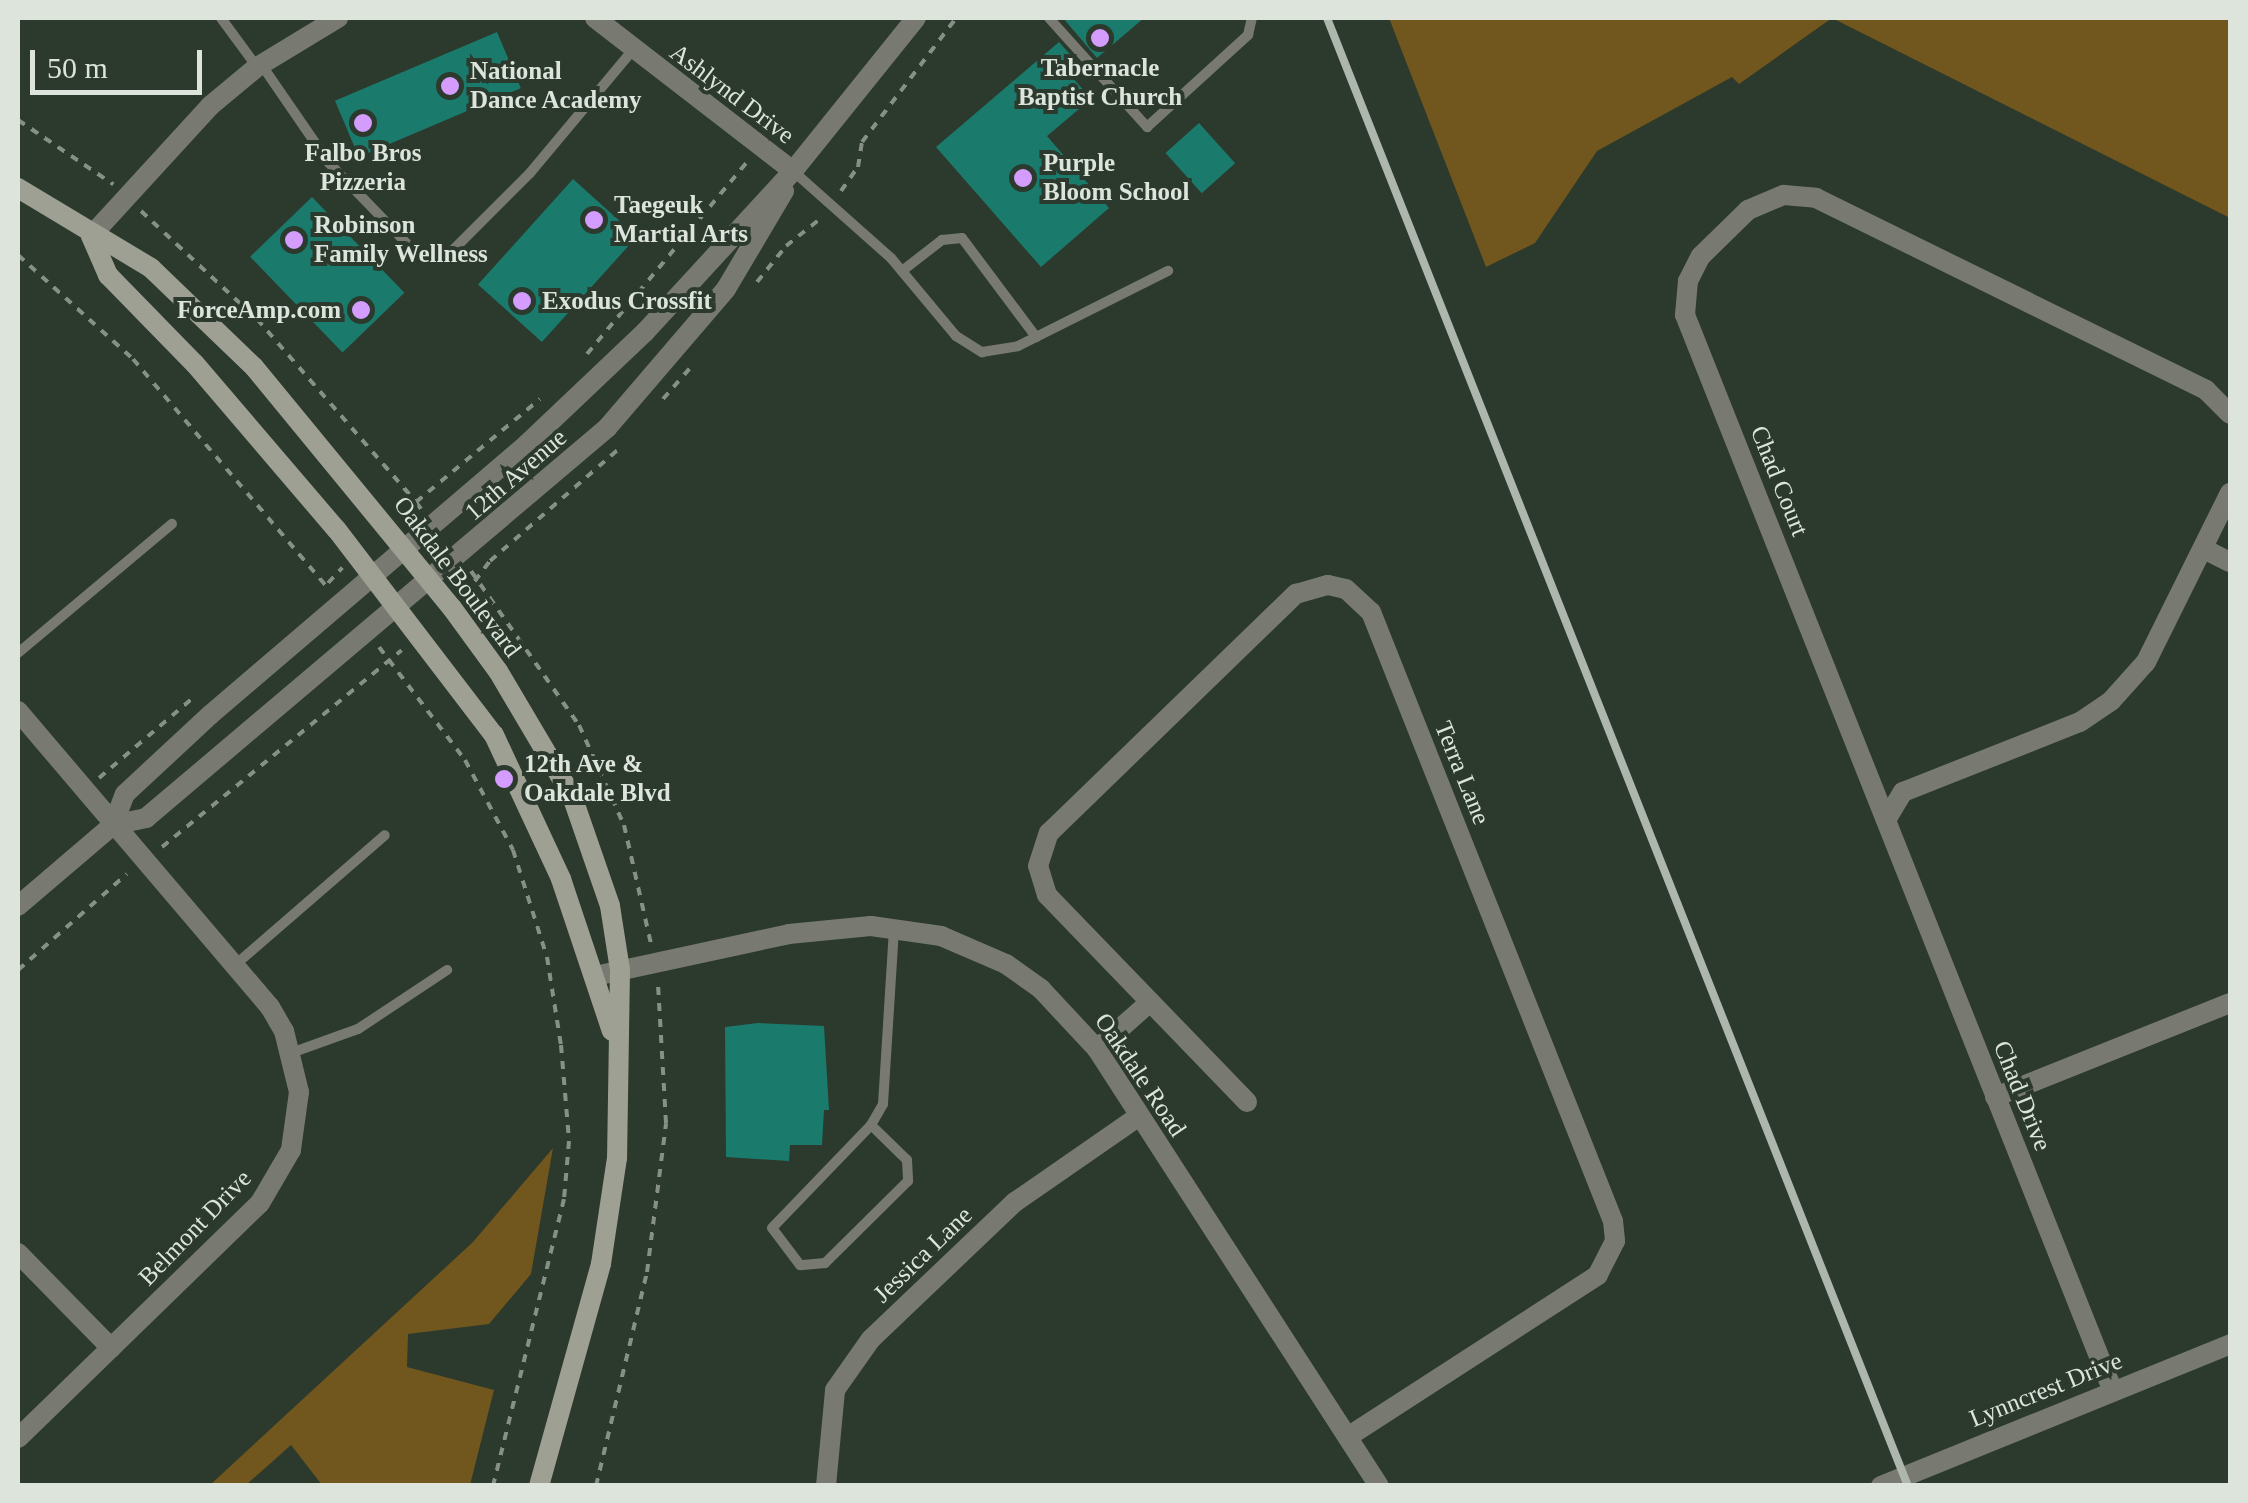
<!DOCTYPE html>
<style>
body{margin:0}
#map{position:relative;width:2248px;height:1503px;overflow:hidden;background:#2c392d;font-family:"Times New Roman",serif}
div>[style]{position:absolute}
.green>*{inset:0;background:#71561d}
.building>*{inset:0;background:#1a7b6d;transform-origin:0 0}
.path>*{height:4px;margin-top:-2px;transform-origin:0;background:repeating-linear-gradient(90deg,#869086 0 8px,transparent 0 16px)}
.service>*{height:10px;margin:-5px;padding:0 5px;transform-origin:5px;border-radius:5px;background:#787a72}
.minor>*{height:20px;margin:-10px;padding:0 10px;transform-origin:10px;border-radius:10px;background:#787a72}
.tertiary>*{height:20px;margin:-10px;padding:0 10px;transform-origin:10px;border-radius:10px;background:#787a72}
.secondary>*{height:20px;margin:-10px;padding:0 10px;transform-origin:10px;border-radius:10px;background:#9ea093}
.rail>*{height:8px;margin:-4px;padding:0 4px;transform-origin:4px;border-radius:4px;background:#aeb7ae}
.dots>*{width:28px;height:28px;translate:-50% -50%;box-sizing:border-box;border:5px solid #2c392d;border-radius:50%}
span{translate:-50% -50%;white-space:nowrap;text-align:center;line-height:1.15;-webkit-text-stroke:8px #2c392d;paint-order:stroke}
.poi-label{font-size:25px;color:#dce4dc;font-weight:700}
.left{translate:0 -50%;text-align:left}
.right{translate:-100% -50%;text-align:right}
.street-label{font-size:25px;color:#dce4dc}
.frame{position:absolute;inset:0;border:20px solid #dce4dc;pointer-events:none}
.scale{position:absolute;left:30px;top:50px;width:172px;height:45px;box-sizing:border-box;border:5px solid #dce4dc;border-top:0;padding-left:12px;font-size:30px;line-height:35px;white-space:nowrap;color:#dce4dc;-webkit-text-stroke:8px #2c392d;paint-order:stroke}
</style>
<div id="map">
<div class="green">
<div style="clip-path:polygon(1389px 18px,2230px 18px,2230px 218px,1832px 18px,1739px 84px,1732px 77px,1597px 151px,1535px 243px,1486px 267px)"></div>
<div style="clip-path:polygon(553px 1148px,531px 1274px,489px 1324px,408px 1334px,407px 1367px,494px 1390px,470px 1485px,322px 1485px,291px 1445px,246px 1485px,210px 1485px,473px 1242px)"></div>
</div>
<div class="building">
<div style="clip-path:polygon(1063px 18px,1144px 18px,1097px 58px)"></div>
<div style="left:497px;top:32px;width:61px;height:176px;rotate:67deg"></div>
<div style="clip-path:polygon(1059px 42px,1083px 69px,1073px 78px,1091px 99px,1047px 136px,1109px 208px,1041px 267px,936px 147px)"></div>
<div style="left:1199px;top:123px;width:54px;height:45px;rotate:48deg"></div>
<div style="left:573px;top:179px;width:86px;height:142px;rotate:42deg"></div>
<div style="left:312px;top:197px;width:133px;height:86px;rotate:46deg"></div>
<div style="clip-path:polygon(758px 1023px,824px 1026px,829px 1110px,824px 1110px,822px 1145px,790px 1145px,789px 1161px,726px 1157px,725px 1027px)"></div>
</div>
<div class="path">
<div style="left:18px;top:120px;width:115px;rotate:34deg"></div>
<div style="left:841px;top:191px;width:29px;rotate:-55deg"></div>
<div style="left:858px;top:167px;width:25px;rotate:-81deg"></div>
<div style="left:862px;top:142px;width:156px;rotate:-52.8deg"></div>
<div style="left:141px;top:211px;width:158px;rotate:43deg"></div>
<div style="left:257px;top:319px;width:242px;rotate:49deg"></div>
<div style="left:416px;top:502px;width:20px;rotate:139deg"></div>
<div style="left:18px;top:255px;width:155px;rotate:42.1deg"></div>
<div style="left:133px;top:359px;width:299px;rotate:49.6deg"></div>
<div style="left:757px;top:282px;width:46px;rotate:-51.1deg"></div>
<div style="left:786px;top:246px;width:43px;rotate:-38.5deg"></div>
<div style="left:587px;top:354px;width:250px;rotate:-50.2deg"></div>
<div style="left:663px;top:399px;width:41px;rotate:-48.9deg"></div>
<div style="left:421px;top:509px;width:9px;rotate:-126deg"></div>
<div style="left:416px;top:502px;width:161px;rotate:-39.7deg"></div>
<div style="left:471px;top:571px;width:188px;rotate:55deg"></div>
<div style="left:579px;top:725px;width:110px;rotate:65.8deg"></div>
<div style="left:624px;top:825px;width:122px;rotate:77.2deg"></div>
<div style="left:328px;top:583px;width:21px;rotate:-47deg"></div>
<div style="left:465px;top:594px;width:41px;rotate:-52.9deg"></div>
<div style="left:490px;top:561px;width:174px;rotate:-41deg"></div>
<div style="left:379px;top:647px;width:142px;rotate:52.7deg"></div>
<div style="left:465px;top:760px;width:102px;rotate:61.9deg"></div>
<div style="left:513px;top:850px;width:112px;rotate:72.4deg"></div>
<div style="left:547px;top:957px;width:89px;rotate:81deg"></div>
<div style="left:561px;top:1045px;width:96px;rotate:85.2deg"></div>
<div style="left:569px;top:1141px;width:58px;rotate:94.9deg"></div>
<div style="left:564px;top:1199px;width:296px;rotate:103.9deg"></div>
<div style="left:99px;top:778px;width:126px;rotate:-40.5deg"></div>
<div style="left:162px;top:847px;width:310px;rotate:-39.4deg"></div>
<div style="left:18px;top:970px;width:145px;rotate:-41.4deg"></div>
<div style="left:596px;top:1486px;width:220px;rotate:-76.6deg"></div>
<div style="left:647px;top:1272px;width:150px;rotate:-82.7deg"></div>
<div style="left:666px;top:1123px;width:140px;rotate:-93.3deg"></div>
</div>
<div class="service">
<div style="left:221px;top:18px;width:61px;rotate:53.7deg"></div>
<div style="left:1049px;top:18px;width:147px;rotate:48deg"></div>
<div style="left:1147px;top:127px;width:137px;rotate:-42.3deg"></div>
<div style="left:1248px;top:35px;width:17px;rotate:-77deg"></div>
<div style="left:261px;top:64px;width:120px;rotate:55.5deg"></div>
<div style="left:329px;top:163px;width:118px;rotate:46deg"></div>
<div style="left:411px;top:248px;width:34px;rotate:21deg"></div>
<div style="left:443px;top:260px;width:123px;rotate:-45deg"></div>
<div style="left:530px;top:173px;width:159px;rotate:-50.1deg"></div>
<div style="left:793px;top:171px;width:131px;rotate:41.6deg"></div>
<div style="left:891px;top:258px;width:102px;rotate:50.2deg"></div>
<div style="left:956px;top:336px;width:31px;rotate:32deg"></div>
<div style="left:982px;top:352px;width:36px;rotate:-9deg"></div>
<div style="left:1018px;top:346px;width:168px;rotate:-26.6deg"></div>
<div style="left:902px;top:271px;width:51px;rotate:-37.8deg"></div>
<div style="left:942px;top:240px;width:20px;rotate:-6deg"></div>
<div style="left:962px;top:238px;width:124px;rotate:53.2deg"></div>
<div style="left:18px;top:653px;width:201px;rotate:-40deg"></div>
<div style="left:235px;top:965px;width:198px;rotate:-40.9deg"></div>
<div style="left:291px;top:1053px;width:71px;rotate:-19.7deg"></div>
<div style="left:358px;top:1029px;width:107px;rotate:-33.5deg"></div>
<div style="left:871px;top:1125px;width:50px;rotate:44.2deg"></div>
<div style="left:907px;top:1160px;width:21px;rotate:87deg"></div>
<div style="left:908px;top:1181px;width:117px;rotate:135.3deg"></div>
<div style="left:825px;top:1263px;width:25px;rotate:175deg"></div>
<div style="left:800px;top:1265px;width:46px;rotate:-127.1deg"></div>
<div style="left:772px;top:1228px;width:143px;rotate:-46.1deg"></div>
<div style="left:871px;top:1125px;width:24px;rotate:-60deg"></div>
<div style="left:883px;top:1104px;width:175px;rotate:-86.4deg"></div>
</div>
<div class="minor">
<div style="left:595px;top:18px;width:250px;rotate:37.7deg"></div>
<div style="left:91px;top:236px;width:176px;rotate:-47.5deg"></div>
<div style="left:210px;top:106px;width:61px;rotate:-39.7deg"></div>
<div style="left:257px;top:67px;width:95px;rotate:-31.2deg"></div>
<div style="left:2204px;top:549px;width:29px;rotate:27deg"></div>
<div style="left:18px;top:711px;width:389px;rotate:49.6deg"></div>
<div style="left:270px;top:1007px;width:28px;rotate:60deg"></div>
<div style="left:284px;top:1031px;width:63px;rotate:76.2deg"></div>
<div style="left:299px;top:1092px;width:59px;rotate:97.9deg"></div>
<div style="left:291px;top:1150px;width:61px;rotate:120.3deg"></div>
<div style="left:260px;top:1203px;width:337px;rotate:135.8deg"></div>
<div style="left:1886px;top:820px;width:33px;rotate:-59deg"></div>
<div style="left:1903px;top:792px;width:190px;rotate:-21.6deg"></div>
<div style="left:2080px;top:722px;width:37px;rotate:-34deg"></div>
<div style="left:2111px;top:701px;width:52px;rotate:-48.1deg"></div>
<div style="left:2146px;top:662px;width:189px;rotate:-63.6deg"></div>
<div style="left:595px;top:976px;width:198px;rotate:-12.2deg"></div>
<div style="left:789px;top:934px;width:82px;rotate:-5.6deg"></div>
<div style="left:871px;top:926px;width:71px;rotate:8.1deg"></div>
<div style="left:941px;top:936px;width:71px;rotate:23.3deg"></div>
<div style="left:1006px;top:964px;width:43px;rotate:35.5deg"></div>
<div style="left:1041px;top:989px;width:82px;rotate:47deg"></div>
<div style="left:1097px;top:1049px;width:520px;rotate:57.17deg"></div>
<div style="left:1097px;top:1049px;width:71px;rotate:-41.6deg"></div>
<div style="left:1995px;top:1097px;width:253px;rotate:-21.8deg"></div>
<div style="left:1247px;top:1102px;width:288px;rotate:-134deg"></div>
<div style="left:1047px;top:895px;width:30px;rotate:-107deg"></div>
<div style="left:1038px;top:866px;width:35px;rotate:-72deg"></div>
<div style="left:1049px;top:833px;width:344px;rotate:-44.1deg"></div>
<div style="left:1296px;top:594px;width:33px;rotate:-16deg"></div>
<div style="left:1328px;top:585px;width:18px;rotate:13deg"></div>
<div style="left:1346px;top:589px;width:34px;rotate:43deg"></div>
<div style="left:1371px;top:612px;width:655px;rotate:68.33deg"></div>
<div style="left:1613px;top:1221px;width:20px;rotate:84deg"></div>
<div style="left:1615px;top:1241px;width:38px;rotate:117deg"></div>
<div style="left:1598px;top:1275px;width:298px;rotate:147.1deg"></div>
<div style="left:18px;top:1253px;width:133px;rotate:45.6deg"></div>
<div style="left:2112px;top:1389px;width:1156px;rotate:-111.68deg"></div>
<div style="left:1685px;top:315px;width:34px;rotate:-85deg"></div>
<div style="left:1688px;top:281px;width:28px;rotate:-63deg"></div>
<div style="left:1701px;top:256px;width:66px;rotate:-44.4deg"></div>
<div style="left:1748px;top:210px;width:39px;rotate:-23deg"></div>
<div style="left:1784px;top:195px;width:32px;rotate:5deg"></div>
<div style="left:1816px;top:198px;width:435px;rotate:26.2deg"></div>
<div style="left:2206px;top:390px;width:34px;rotate:45deg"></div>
<div style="left:826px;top:1486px;width:96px;rotate:-84.6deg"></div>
<div style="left:835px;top:1390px;width:62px;rotate:-54.8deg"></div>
<div style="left:871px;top:1339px;width:199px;rotate:-43.6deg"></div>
<div style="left:1015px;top:1202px;width:151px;rotate:-34.7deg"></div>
<div style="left:1881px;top:1486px;width:377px;rotate:-22.1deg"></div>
</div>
<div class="tertiary">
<div style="left:113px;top:825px;width:34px;rotate:-12deg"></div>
<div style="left:146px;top:818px;width:604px;rotate:-40.23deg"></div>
<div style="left:607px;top:428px;width:183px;rotate:-49.4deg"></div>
<div style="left:726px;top:289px;width:114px;rotate:-59.4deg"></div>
<div style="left:18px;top:906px;width:125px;rotate:-40.5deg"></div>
<div style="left:113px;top:825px;width:33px;rotate:-69deg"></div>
<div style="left:125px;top:794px;width:116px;rotate:-42.9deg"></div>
<div style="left:210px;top:715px;width:417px;rotate:-40.5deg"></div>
<div style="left:527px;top:444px;width:163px;rotate:-43.5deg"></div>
<div style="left:645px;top:332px;width:219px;rotate:-47.4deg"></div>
<div style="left:793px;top:171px;width:196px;rotate:-51.2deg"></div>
</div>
<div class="secondary">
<div style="left:18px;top:188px;width:155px;rotate:31deg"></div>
<div style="left:151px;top:268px;width:143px;rotate:43.9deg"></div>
<div style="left:254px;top:367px;width:312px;rotate:50.6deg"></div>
<div style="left:452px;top:608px;width:78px;rotate:53.9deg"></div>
<div style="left:498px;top:671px;width:145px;rotate:59.4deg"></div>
<div style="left:572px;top:796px;width:116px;rotate:70.9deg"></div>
<div style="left:610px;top:906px;width:65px;rotate:81.1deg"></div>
<div style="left:620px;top:970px;width:188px;rotate:90.9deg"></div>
<div style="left:617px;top:1158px;width:107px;rotate:98.6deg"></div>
<div style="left:601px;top:1264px;width:230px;rotate:105.6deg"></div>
<div style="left:91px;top:236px;width:43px;rotate:66.4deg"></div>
<div style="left:108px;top:275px;width:124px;rotate:45.7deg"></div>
<div style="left:195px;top:364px;width:218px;rotate:49.5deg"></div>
<div style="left:337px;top:530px;width:258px;rotate:52.6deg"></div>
<div style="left:494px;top:735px;width:159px;rotate:65deg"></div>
<div style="left:561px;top:879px;width:160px;rotate:71.5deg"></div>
</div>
<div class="rail">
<div style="left:1327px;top:18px;width:1579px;rotate:68.41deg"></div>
</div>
<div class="dots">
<div style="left:1100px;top:38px;background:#d39cfd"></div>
<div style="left:450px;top:86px;background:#d39cfd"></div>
<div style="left:363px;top:123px;background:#d39cfd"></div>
<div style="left:1023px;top:178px;background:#d39cfd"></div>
<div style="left:594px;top:220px;background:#d39cfd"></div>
<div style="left:294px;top:240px;background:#d39cfd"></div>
<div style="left:522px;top:301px;background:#d39cfd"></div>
<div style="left:361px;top:310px;background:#d39cfd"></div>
<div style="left:504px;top:779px;background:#d39cfd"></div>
</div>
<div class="poi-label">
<span style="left:1100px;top:83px">Tabernacle<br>Baptist Church</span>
<span class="left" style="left:470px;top:86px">National<br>Dance Academy</span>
<span style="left:363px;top:168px">Falbo Bros<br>Pizzeria</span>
<span class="left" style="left:1043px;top:178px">Purple<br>Bloom School</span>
<span class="left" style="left:614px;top:220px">Taegeuk<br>Martial Arts</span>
<span class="left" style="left:314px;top:240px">Robinson<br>Family Wellness</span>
<span class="left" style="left:542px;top:301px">Exodus Crossfit</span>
<span class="right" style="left:341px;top:310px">ForceAmp.com</span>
<span class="left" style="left:524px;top:779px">12th Ave &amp;<br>Oakdale Blvd</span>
</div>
<div class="street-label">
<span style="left:732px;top:94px;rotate:37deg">Ashlynd Drive</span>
<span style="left:516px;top:475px;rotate:-41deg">12th Avenue</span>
<span style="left:1779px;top:481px;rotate:68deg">Chad Court</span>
<span style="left:457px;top:577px;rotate:53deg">Oakdale Boulevard</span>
<span style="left:1462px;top:773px;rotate:68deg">Terra Lane</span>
<span style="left:1140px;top:1075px;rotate:56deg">Oakdale Road</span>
<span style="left:2022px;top:1096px;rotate:68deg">Chad Drive</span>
<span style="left:195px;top:1228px;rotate:-46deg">Belmont Drive</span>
<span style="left:923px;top:1255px;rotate:-44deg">Jessica Lane</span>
<span style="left:2046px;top:1390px;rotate:-22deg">Lynncrest Drive</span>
</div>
<div class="frame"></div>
<div class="scale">50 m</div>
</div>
